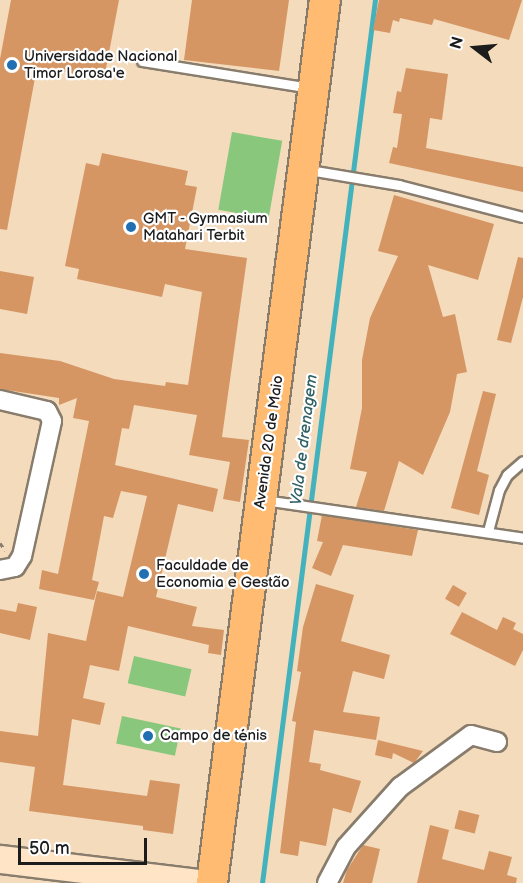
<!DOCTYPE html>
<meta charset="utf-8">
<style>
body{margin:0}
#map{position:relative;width:523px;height:883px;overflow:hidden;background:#f3dbbc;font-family:"Balsamiq Sans",sans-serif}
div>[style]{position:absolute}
.green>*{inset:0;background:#89c77d;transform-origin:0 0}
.stream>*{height:5px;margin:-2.5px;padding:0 2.5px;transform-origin:2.5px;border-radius:2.5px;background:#43b2bd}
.building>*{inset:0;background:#d59664;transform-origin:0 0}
.path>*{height:3px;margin-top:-1.5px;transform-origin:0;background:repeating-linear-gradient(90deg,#887c6c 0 4.5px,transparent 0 9px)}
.roads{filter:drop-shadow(2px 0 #887c6c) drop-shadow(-2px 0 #887c6c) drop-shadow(0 2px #887c6c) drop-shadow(0 -2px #887c6c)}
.lane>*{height:9px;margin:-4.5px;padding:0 4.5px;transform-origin:4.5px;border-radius:4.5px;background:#fff}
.street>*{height:18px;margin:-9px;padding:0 9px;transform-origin:9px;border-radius:9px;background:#fff}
.secondary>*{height:27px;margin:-13.5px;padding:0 13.5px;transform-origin:13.5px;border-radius:13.5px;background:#ffe4c6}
.primary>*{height:30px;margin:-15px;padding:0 15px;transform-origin:15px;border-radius:15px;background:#febb71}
.dots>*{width:16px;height:16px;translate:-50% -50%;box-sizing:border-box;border:3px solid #fff;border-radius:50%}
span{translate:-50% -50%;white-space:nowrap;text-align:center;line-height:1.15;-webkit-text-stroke:4.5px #fff;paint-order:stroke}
.poi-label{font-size:15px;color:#1c1c1c}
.left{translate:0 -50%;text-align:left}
.street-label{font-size:15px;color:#1c1c1c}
.water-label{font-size:16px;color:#2e6064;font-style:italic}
.north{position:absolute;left:445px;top:18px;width:60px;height:60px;-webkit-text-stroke:4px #fff;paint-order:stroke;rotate:286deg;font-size:16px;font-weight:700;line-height:24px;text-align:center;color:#1c1c1c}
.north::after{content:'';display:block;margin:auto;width:21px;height:27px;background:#1c1c1c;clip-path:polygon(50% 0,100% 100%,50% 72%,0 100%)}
.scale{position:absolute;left:18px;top:838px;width:129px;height:27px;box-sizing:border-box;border:3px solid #1c1c1c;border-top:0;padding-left:8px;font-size:18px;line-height:21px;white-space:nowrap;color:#1c1c1c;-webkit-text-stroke:4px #fff;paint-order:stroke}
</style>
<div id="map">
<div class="green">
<div style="left:232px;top:132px;width:51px;height:79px;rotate:10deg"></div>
<div style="left:134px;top:656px;width:59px;height:28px;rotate:13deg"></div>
<div style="left:122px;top:716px;width:60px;height:28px;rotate:12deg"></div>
</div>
<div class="stream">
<div style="left:262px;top:883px;width:890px;rotate:-82.71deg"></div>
</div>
<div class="building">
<div style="clip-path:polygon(11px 0,119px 0,104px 79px,37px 67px,7px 230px,0 229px,0 59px)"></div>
<div style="clip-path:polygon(192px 0,289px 0,279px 71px,184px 60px)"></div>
<div style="clip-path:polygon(379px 0,522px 0,509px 40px,434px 19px,432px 25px,400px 18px,399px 22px,393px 20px,390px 33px,373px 30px)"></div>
<div style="clip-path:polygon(406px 68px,448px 74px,442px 120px,430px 118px,426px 148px,523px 167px,523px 192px,389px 163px,393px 147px,397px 148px,402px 114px,393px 113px,397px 91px,401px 92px)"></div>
<div style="clip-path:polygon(102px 153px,188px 171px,185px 185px,197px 187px,185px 249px,247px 258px,222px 437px,249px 440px,240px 502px,223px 499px,230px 462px,189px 455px,197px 415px,134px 405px,129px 429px,122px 428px,115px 465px,218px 489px,213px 512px,178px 504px,156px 597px,197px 607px,192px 626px,224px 630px,221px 655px,208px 653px,209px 645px,128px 626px,119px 671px,90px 665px,83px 698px,105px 703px,100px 725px,72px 719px,63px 785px,147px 796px,150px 780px,180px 784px,173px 834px,143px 830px,143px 826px,29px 811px,35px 767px,0 762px,0 731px,38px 736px,48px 633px,86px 641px,97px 591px,123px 597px,147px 496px,121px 491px,113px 518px,104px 516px,92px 580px,99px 582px,94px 600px,39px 589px,42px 570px,58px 574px,89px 421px,73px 418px,77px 398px,59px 405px,59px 398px,0 389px,0 353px,60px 361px,114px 379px,165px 386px,166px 382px,188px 385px,202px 292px,165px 284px,162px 297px,77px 279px,79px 269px,65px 266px,86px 163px,99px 166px)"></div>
<div style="clip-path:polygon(394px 195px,494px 224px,478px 280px,428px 265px,443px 317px,455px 314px,467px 372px,457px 374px,450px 412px,423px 475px,399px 461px,384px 511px,356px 507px,367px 472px,350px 469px,362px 408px,362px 360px,370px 318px,398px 256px,378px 251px)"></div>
<div style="clip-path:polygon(518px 257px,523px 258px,523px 297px,511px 343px,497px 340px)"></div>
<div style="clip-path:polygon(0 271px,34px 277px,27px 314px,0 309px)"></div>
<div style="clip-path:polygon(483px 391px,496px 394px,477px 471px,489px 475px,479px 515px,451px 508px)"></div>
<div style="clip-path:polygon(322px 515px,418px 530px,412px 556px,343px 545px,331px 576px,312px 568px,323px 542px,317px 541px)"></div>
<div style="clip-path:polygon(316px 584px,354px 595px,341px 641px,390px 655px,384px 679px,353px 671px,343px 712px,380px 717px,376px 740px,314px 730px,309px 762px,321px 764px,320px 770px,361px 781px,351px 813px,333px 808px,326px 846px,300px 841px,298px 856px,280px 853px,296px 722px,292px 721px,301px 672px,297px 671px,303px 627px)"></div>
<div style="left:453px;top:585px;width:16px;height:16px;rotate:30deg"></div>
<div style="clip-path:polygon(18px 603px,37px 607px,30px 640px,0 633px,0 609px,16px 612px)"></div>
<div style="clip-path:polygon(462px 612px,497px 630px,503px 617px,516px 623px,513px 629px,523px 634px,523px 650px,515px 666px,450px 634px)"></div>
<div style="clip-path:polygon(378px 740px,382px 741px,423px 751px,414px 763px,393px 753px,392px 759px,375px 755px)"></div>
<div style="left:459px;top:810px;width:21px;height:19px;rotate:14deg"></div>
<div style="clip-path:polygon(430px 825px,449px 830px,442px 859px,484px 870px,489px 851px,512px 857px,507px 875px,517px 878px,516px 883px,417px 883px)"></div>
<div style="clip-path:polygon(363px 845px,380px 849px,372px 883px,343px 883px,347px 870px)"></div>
</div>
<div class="path">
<div style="left:0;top:543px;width:9px;rotate:54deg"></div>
</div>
<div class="roads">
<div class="lane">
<div style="left:142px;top:61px;width:170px;rotate:9.1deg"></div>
<div style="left:309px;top:170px;width:91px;rotate:9.5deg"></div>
<div style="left:399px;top:185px;width:128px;rotate:14.5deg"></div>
<div style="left:264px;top:500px;width:262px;rotate:8.3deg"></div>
<div style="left:488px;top:531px;width:42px;rotate:-75deg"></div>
<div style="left:499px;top:490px;width:17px;rotate:-62deg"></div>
<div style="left:507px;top:475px;width:21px;rotate:-41deg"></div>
</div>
<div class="street">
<div style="left:0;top:400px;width:48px;rotate:13.2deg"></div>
<div style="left:47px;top:411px;width:11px;rotate:63deg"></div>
<div style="left:52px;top:421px;width:138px;rotate:102.5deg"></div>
<div style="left:22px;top:556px;width:13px;rotate:122deg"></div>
<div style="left:15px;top:567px;width:15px;rotate:169deg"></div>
<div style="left:327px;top:883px;width:41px;rotate:-62.2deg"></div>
<div style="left:346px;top:847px;width:81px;rotate:-48deg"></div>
<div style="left:400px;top:787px;width:88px;rotate:-36.2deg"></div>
<div style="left:471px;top:735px;width:27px;rotate:15deg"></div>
</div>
<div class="secondary">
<div style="left:0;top:859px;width:198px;rotate:6.9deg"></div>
</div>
<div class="primary">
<div style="left:212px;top:883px;width:890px;rotate:-82.71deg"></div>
</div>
</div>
<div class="dots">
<div style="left:12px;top:65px;background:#1f6fb2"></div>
<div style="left:131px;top:227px;background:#1f6fb2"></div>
<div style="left:144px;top:574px;background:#1f6fb2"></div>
<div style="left:148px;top:736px;background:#1f6fb2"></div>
</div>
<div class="poi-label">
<span class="left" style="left:24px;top:65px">Universidade Nacional<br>Timor Lorosa'e</span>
<span class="left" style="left:143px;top:227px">GMT - Gymnasium<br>Matahari Terbit</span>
<span class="left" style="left:156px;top:574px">Faculdade de<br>Economia e Gestão</span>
<span class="left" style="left:160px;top:736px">Campo de ténis</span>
</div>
<div class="street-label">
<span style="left:269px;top:442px;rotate:-82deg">Avenida 20 de Maio</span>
</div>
<div class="water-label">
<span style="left:305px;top:440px;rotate:-83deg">Vala de drenagem</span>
</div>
<div class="north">N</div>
<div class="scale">50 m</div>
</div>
